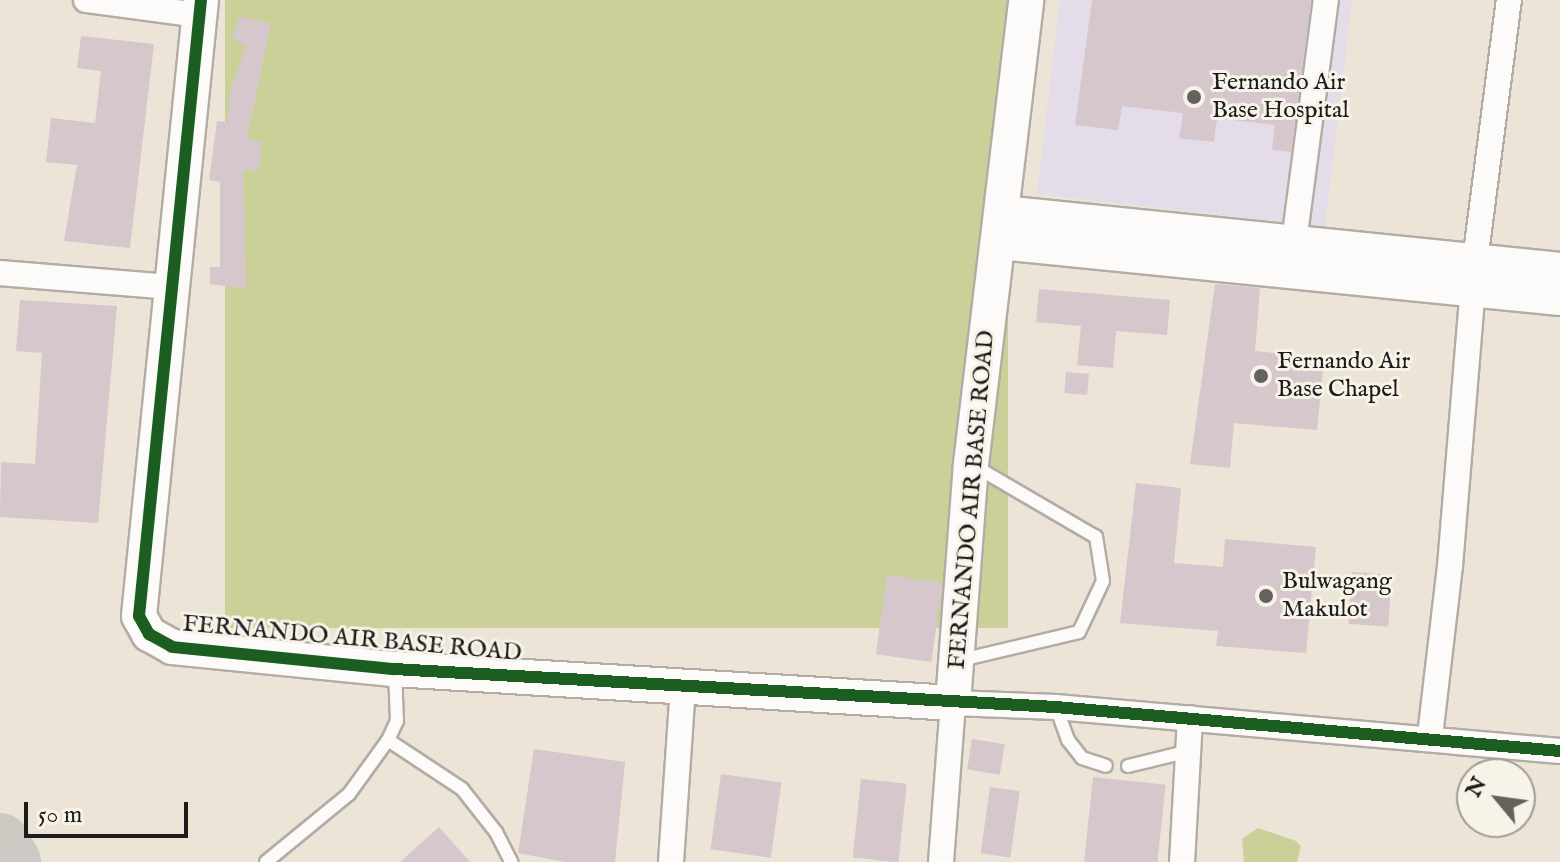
<!DOCTYPE html>
<style>
body{margin:0}
#map{position:relative;width:1560px;height:862px;overflow:hidden;background:#ece4d7;font-family:"IM FELL English",serif}
div>[style]{position:absolute}
.built>*{inset:0;background:#e4dce8}
.green>*{inset:0;background:#cad097;transform-origin:0 0}
.taxiway>*{height:60px;margin:-30px;padding:0 30px;transform-origin:30px;border-radius:30px;background:#cec9c2}
.building>*{inset:0;background:#d5c7cb;transform-origin:0 0}
.roads{filter:drop-shadow(2px 0 #b2aca5) drop-shadow(-2px 0 #b2aca5) drop-shadow(0 2px #b2aca5) drop-shadow(0 -2px #b2aca5)}
.lane>*{height:12px;margin:-6px;padding:0 6px;transform-origin:6px;border-radius:6px;background:#fcfbf9}
.street>*{height:24px;margin:-12px;padding:0 12px;transform-origin:12px;border-radius:12px;background:#fcfbf9}
.secondary>*{height:34px;margin:-17px;padding:0 17px;transform-origin:17px;border-radius:17px;background:#fcfbf9}
.cycleway>*{height:12px;margin:-6px;padding:0 6px;transform-origin:6px;border-radius:6px;background:#1b5e20}
.dots>*{width:22px;height:22px;translate:-50% -50%;box-sizing:border-box;border:4px solid #f7f3e8;border-radius:50%}
span{translate:-50% -50%;white-space:nowrap;text-align:center;line-height:1.15;-webkit-text-stroke:6px #f7f3e8;paint-order:stroke}
.poi-label{font-size:24px;color:#1c1c1c}
.left{translate:0 -50%;text-align:left}
.street-label{font-size:24px;color:#1c1c1c}
.north{position:absolute;left:1456px;top:758px;width:80px;height:80px;box-sizing:border-box;background:#f7f3e8;border:2px solid #9f9d96;border-radius:50%;rotate:299deg;font-size:22px;font-weight:700;line-height:32px;text-align:center;color:#1c1c1c}
.north::after{content:'';display:block;margin:auto;width:28px;height:36px;background:#65625d;clip-path:polygon(50% 0,100% 100%,50% 72%,0 100%)}
.scale{position:absolute;left:24px;top:802px;width:164px;height:36px;box-sizing:border-box;border:4px solid #1c1c1c;border-top:0;padding-left:10px;font-size:24px;line-height:28px;white-space:nowrap;color:#1c1c1c;-webkit-text-stroke:6px #f7f3e8;paint-order:stroke}
</style>
<div id="map">
<div class="built">
<div style="clip-path:polygon(1060px 0,1352px 0,1325px 227px,1037px 194px)"></div>
</div>
<div class="green">
<div style="left:225px;top:0;width:783px;height:628px"></div>
<div style="clip-path:polygon(1258px 828px,1296px 841px,1301px 846px,1297px 862px,1244px 862px,1242px 839px)"></div>
</div>
<div class="taxiway">
<div style="left:0;top:843px;width:22px;rotate:60deg"></div>
</div>
<div class="building">
<div style="clip-path:polygon(1092px 0,1311px 0,1291px 152px,1272px 150px,1275px 125px,1217px 118px,1214px 142px,1179px 138px,1183px 113px,1122px 106px,1118px 130px,1075px 125px)"></div>
<div style="clip-path:polygon(239px 17px,271px 23px,247px 139px,261px 141px,259px 171px,243px 170px,246px 289px,210px 284px,210px 267px,220px 267px,220px 182px,209px 180px,217px 121px,227px 122px,231px 87px,247px 45px,232px 39px)"></div>
<div style="clip-path:polygon(81px 36px,154px 44px,130px 248px,64px 241px,77px 165px,46px 162px,51px 118px,95px 123px,101px 71px,77px 68px)"></div>
<div style="clip-path:polygon(1215px 284px,1260px 288px,1255px 351px,1324px 358px,1317px 430px,1234px 423px,1230px 468px,1190px 464px)"></div>
<div style="clip-path:polygon(1039px 289px,1170px 300px,1167px 335px,1116px 331px,1113px 368px,1077px 365px,1081px 326px,1036px 322px)"></div>
<div style="clip-path:polygon(20px 300px,117px 306px,98px 523px,0 517px,1px 462px,35px 464px,42px 353px,16px 351px)"></div>
<div style="left:1066px;top:372px;width:23px;height:21px;rotate:5deg"></div>
<div style="clip-path:polygon(1136px 483px,1181px 488px,1174px 563px,1223px 567px,1225px 539px,1316px 547px,1306px 653px,1216px 646px,1218px 631px,1120px 623px)"></div>
<div style="left:1352px;top:572px;width:40px;height:52px;rotate:4deg"></div>
<div style="left:887px;top:575px;width:56px;height:80px;rotate:8deg"></div>
<div style="left:972px;top:739px;width:33px;height:31px;rotate:9deg"></div>
<div style="clip-path:polygon(534px 749px,625px 762px,615px 862px,565px 862px,518px 853px)"></div>
<div style="left:721px;top:774px;width:61px;height:76px;rotate:8deg"></div>
<div style="left:1093px;top:777px;width:73px;height:85px;rotate:6deg"></div>
<div style="left:861px;top:779px;width:46px;height:79px;rotate:6deg"></div>
<div style="left:990px;top:787px;width:30px;height:67px;rotate:8deg"></div>
<div style="clip-path:polygon(439px 827px,470px 862px,400px 862px)"></div>
</div>
<div class="roads">
<div class="lane">
<div style="left:961px;top:660px;width:121px;rotate:-13.3deg"></div>
<div style="left:1079px;top:632px;width:56px;rotate:-64.8deg"></div>
<div style="left:1103px;top:581px;width:45px;rotate:-99deg"></div>
<div style="left:1096px;top:537px;width:139px;rotate:-149.7deg"></div>
<div style="left:1056px;top:707px;width:35px;rotate:70deg"></div>
<div style="left:1068px;top:740px;width:23px;rotate:52deg"></div>
<div style="left:1082px;top:758px;width:25px;rotate:18deg"></div>
<div style="left:388px;top:740px;width:89px;rotate:33.5deg"></div>
<div style="left:462px;top:789px;width:55px;rotate:51.7deg"></div>
<div style="left:496px;top:832px;width:34px;rotate:63deg"></div>
<div style="left:1128px;top:766px;width:64px;rotate:-13.6deg"></div>
<div style="left:266px;top:862px;width:107px;rotate:-39.3deg"></div>
<div style="left:349px;top:794px;width:67px;rotate:-54.2deg"></div>
<div style="left:388px;top:740px;width:21px;rotate:-65deg"></div>
<div style="left:397px;top:721px;width:49px;rotate:-92.3deg"></div>
</div>
<div class="street">
<div style="left:86px;top:0;width:114px;rotate:7.6deg"></div>
<div style="left:1292px;top:257px;width:259px;rotate:-82.5deg"></div>
<div style="left:0;top:273px;width:173px;rotate:4.7deg"></div>
<div style="left:1430px;top:736px;width:171px;rotate:-83.3deg"></div>
<div style="left:1450px;top:566px;width:306px;rotate:-85.3deg"></div>
<div style="left:1475px;top:261px;width:263px;rotate:-82.6deg"></div>
<div style="left:671px;top:862px;width:176px;rotate:-86.1deg"></div>
<div style="left:941px;top:862px;width:159px;rotate:-85.7deg"></div>
<div style="left:953px;top:703px;width:103px;rotate:2.2deg"></div>
<div style="left:1056px;top:707px;width:506px;rotate:4.99deg"></div>
<div style="left:1182px;top:862px;width:144px;rotate:-86.8deg"></div>
</div>
<div class="secondary">
<div style="left:201px;top:0;width:619px;rotate:95.75deg"></div>
<div style="left:139px;top:616px;width:21px;rotate:61deg"></div>
<div style="left:149px;top:634px;width:26px;rotate:29deg"></div>
<div style="left:172px;top:647px;width:223px;rotate:5.7deg"></div>
<div style="left:394px;top:669px;width:560px;rotate:3.48deg"></div>
<div style="left:953px;top:703px;width:240px;rotate:-85.7deg"></div>
<div style="left:971px;top:464px;width:467px;rotate:-83.2deg"></div>
<div style="left:1002px;top:213px;width:561px;rotate:5.83deg"></div>
<div style="left:1000px;top:242px;width:563px;rotate:5.71deg"></div>
</div>
</div>
<div class="cycleway">
<div style="left:201px;top:0;width:619px;rotate:95.75deg"></div>
<div style="left:139px;top:616px;width:21px;rotate:61deg"></div>
<div style="left:149px;top:634px;width:26px;rotate:29deg"></div>
<div style="left:172px;top:647px;width:223px;rotate:5.7deg"></div>
<div style="left:394px;top:669px;width:663px;rotate:3.29deg"></div>
<div style="left:1056px;top:707px;width:506px;rotate:4.99deg"></div>
</div>
<div class="dots">
<div style="left:1194px;top:97px;background:#65625d"></div>
<div style="left:1261px;top:376px;background:#65625d"></div>
<div style="left:1266px;top:596px;background:#65625d"></div>
</div>
<div class="poi-label">
<span class="left" style="left:1212px;top:97px">Fernando Air<br>Base Hospital</span>
<span class="left" style="left:1277px;top:376px">Fernando Air<br>Base Chapel</span>
<span class="left" style="left:1282px;top:596px">Bulwagang<br>Makulot</span>
</div>
<div class="street-label">
<span style="left:972px;top:500px;rotate:-85deg">FERNANDO AIR BASE ROAD</span>
<span style="left:352px;top:639px;rotate:5deg">FERNANDO AIR BASE ROAD</span>
</div>
<div class="north">N</div>
<div class="scale">50 m</div>
</div>
